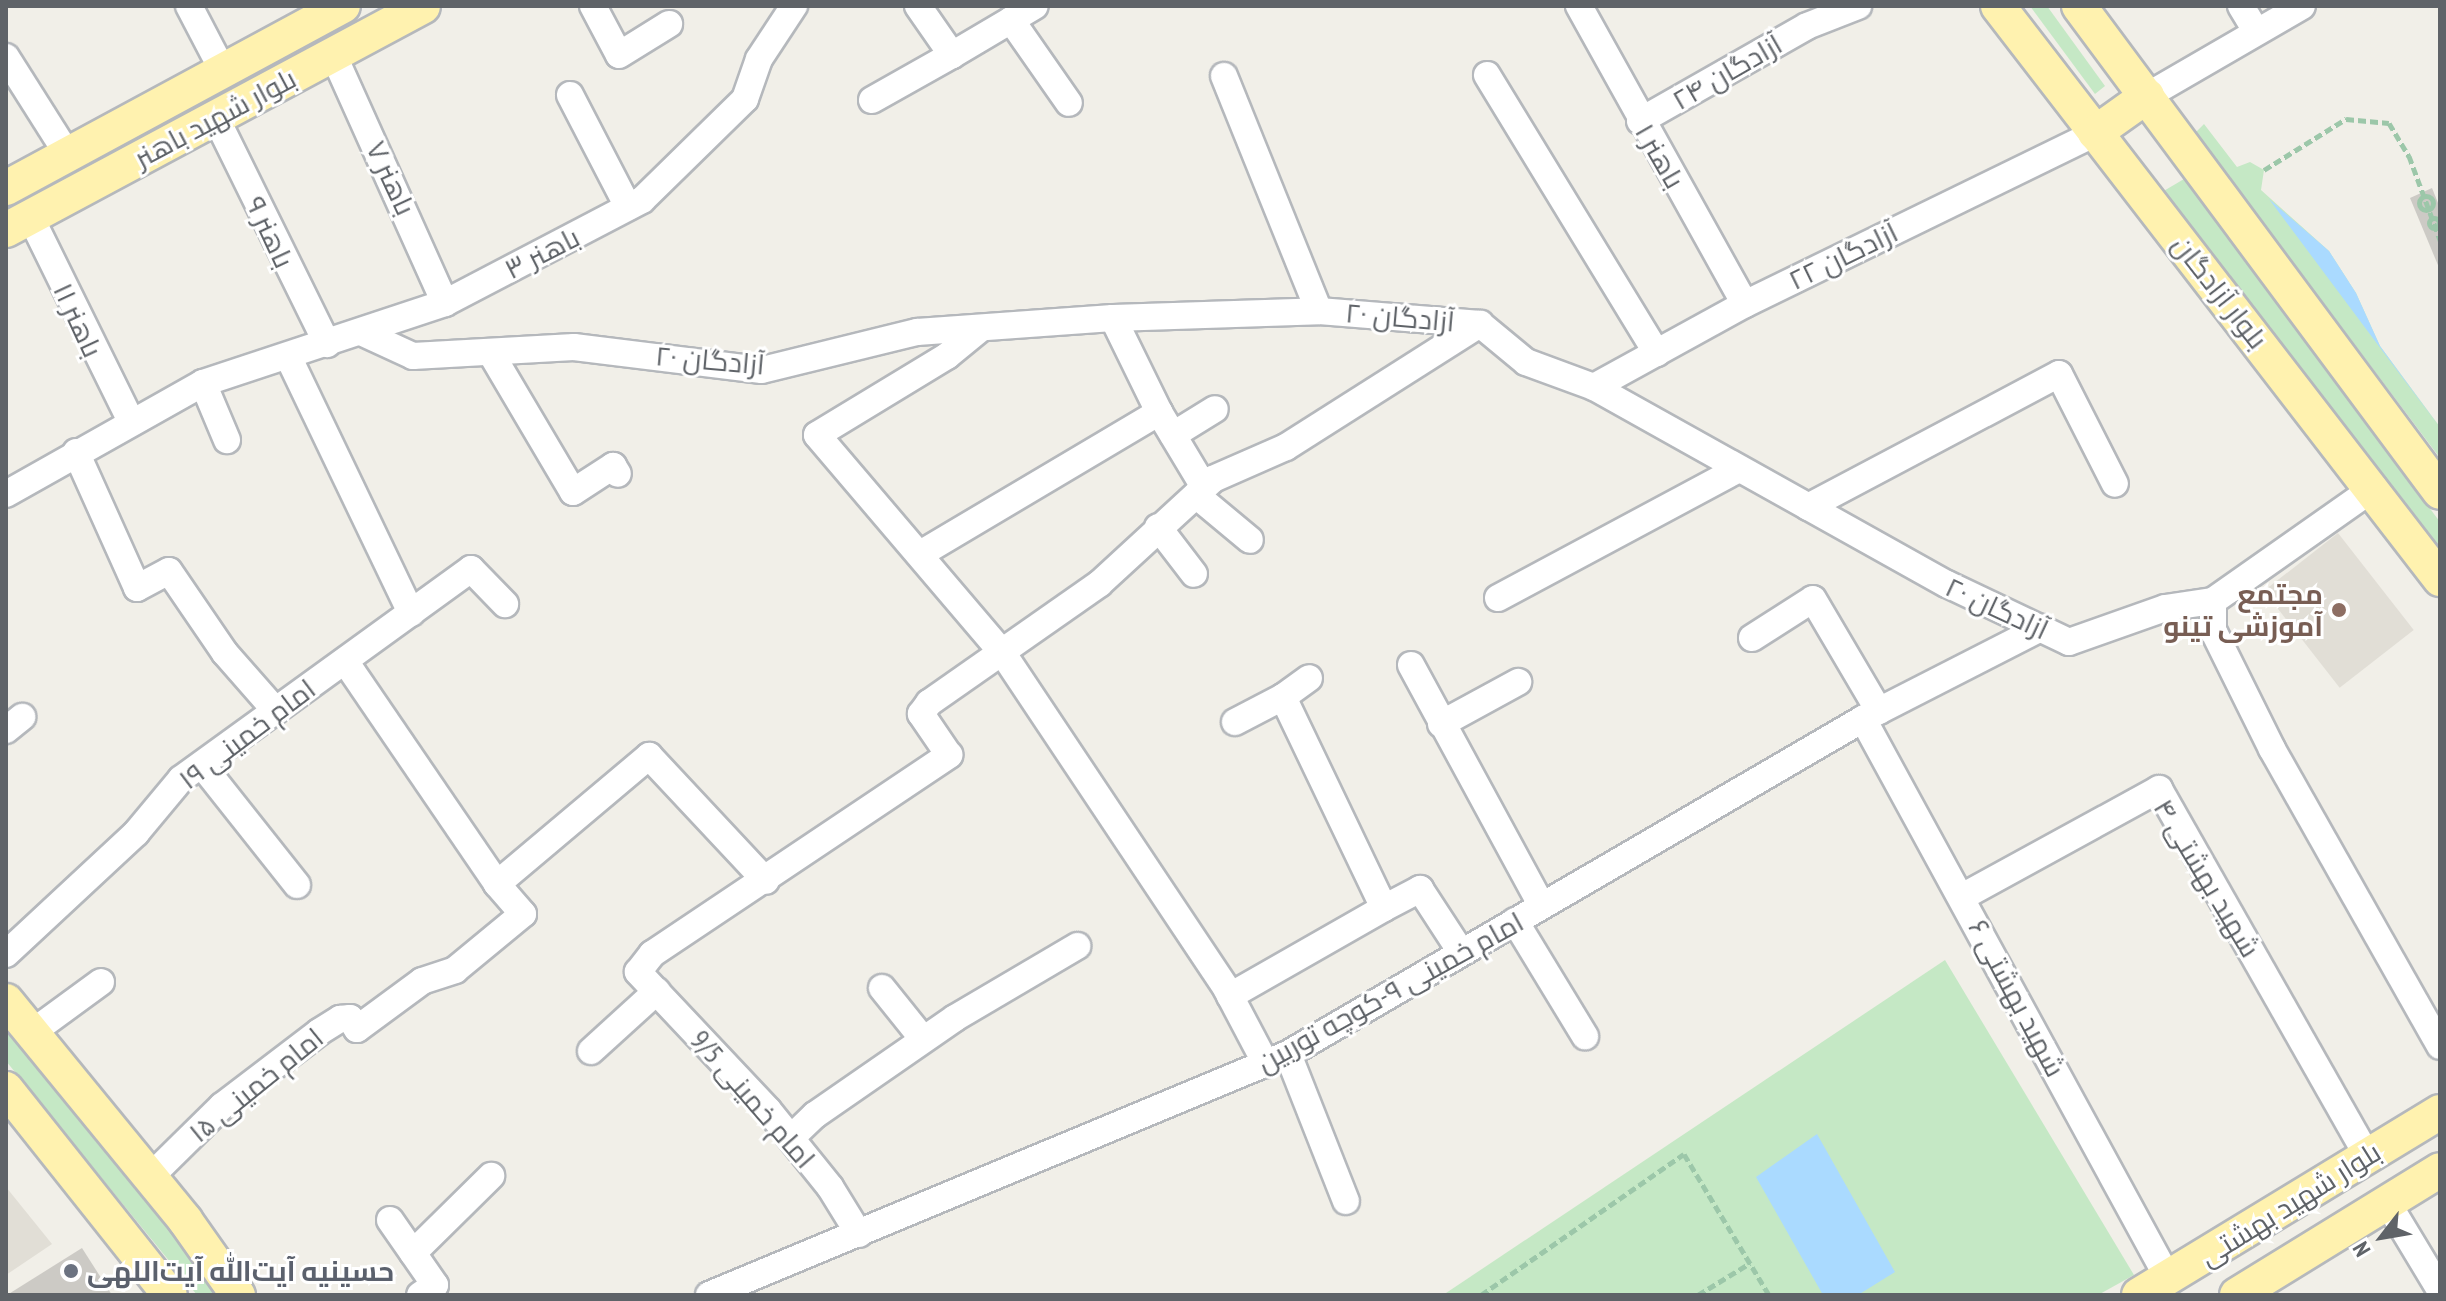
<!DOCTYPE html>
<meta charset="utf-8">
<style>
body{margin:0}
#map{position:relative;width:2446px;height:1301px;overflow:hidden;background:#f1efe8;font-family:"PT Sans Narrow",Cairo,sans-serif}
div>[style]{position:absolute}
.education>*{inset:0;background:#e1ded6;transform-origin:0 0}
.green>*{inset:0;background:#c5e8c5}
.water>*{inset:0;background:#aadaff}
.building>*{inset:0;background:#cccac5}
.path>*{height:5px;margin-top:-2.5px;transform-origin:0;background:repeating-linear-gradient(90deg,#9cc7a9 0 8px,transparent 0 12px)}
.path>.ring{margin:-2.5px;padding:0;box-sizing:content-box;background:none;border:5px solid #9cc7a9;border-radius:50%}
.roads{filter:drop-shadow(2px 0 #b5b8bc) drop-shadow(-2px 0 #b5b8bc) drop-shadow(0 2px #b5b8bc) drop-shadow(0 -2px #b5b8bc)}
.minor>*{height:26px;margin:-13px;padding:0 13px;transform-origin:13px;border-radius:13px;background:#fff}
.major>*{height:34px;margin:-17px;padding:0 17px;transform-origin:17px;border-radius:17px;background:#fff2af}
.dots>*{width:22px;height:22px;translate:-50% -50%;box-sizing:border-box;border:4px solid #fff;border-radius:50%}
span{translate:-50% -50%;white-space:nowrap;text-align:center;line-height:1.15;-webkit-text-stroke:6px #fff;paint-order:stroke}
.street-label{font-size:28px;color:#5f6368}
.education-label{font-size:28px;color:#785e54;font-weight:700}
.right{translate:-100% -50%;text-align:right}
.worship-label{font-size:28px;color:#5b616d;font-weight:700}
.left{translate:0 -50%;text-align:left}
.frame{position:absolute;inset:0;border:8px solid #5f6368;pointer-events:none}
.north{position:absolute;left:2342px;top:1197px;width:80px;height:80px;-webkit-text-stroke:6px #fff;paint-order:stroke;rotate:239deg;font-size:22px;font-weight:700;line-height:32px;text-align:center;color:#5f6368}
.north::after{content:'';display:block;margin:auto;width:28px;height:36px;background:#5f6368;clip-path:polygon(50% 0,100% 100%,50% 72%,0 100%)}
</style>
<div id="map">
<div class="education">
<div style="left:2338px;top:533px;width:123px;height:94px;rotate:52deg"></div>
<div style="clip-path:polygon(6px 1187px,52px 1244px,6px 1275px)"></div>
</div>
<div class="green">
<div style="clip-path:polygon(2030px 6px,2047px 6px,2105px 86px,2095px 94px)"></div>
<div style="clip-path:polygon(2204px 124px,2237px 167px,2250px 162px,2264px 170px,2261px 190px,2329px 251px,2356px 293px,2380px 346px,2440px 427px,2440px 458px,2195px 133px)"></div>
<div style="clip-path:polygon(2184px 179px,2440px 522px,2440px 557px,2162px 192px)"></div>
<div style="clip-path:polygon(1945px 960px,2134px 1275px,2098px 1295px,1443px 1295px)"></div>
<div style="clip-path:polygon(6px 1023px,125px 1164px,222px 1295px,197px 1295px,6px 1061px)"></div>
</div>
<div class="water">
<div style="clip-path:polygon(2269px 199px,2329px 251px,2356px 293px,2380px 346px,2440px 428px)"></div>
<div style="clip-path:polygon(1817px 1134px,1895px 1272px,1858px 1295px,1823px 1295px,1756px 1177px)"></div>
</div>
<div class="building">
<div style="clip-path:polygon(2432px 188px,2440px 208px,2440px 270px,2410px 198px)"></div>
<div style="clip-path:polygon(82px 1248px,112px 1295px,7px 1295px)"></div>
</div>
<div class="path">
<div style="left:2264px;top:170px;width:97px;rotate:-31.9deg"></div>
<div style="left:2346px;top:119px;width:43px;rotate:5.3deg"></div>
<div style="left:2389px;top:123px;width:39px;rotate:59deg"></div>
<div style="left:2409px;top:156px;width:90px;rotate:69.7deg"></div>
<div class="ring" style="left:2419px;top:196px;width:9px;height:9px"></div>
<div class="ring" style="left:2429px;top:218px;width:5px;height:5px"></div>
<div style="left:1481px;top:1295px;width:247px;rotate:-34.8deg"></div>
<div style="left:1684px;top:1154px;width:165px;rotate:58.9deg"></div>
<div style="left:1698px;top:1295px;width:61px;rotate:-31.6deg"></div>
</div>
<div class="roads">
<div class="minor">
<div style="left:189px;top:6px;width:73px;rotate:62.4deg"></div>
<div style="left:593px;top:6px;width:55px;rotate:62deg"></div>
<div style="left:619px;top:55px;width:59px;rotate:-31.8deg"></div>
<div style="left:918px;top:6px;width:60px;rotate:55.2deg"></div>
<div style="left:952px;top:55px;width:96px;rotate:-30.6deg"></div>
<div style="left:1579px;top:6px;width:341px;rotate:60.9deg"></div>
<div style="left:2241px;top:6px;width:29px;rotate:59deg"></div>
<div style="left:1011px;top:20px;width:101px;rotate:55.1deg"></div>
<div style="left:333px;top:54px;width:273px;rotate:65.8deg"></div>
<div style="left:6px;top:57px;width:116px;rotate:57.7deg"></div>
<div style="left:1487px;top:75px;width:326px;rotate:58.6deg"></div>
<div style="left:1224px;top:76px;width:253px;rotate:68deg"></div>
<div style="left:570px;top:95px;width:126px;rotate:62.6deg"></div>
<div style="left:2147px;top:96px;width:179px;rotate:-30.1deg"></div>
<div style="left:872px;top:100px;width:92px;rotate:-29.4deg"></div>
<div style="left:216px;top:118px;width:252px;rotate:63.8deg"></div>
<div style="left:1640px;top:121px;width:192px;rotate:-29.6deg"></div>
<div style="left:1807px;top:26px;width:55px;rotate:-21.4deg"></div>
<div style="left:30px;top:216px;width:229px;rotate:63.8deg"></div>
<div style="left:1113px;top:318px;width:105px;rotate:63.9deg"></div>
<div style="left:980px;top:329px;width:43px;rotate:140.7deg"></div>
<div style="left:947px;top:356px;width:152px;rotate:148.7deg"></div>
<div style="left:817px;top:435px;width:285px;rotate:49.6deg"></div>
<div style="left:1002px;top:652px;width:406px;rotate:56.3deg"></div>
<div style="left:1227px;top:990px;width:84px;rotate:62.2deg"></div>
<div style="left:363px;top:333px;width:55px;rotate:24.7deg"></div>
<div style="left:413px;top:356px;width:161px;rotate:-3.2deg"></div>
<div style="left:574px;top:347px;width:189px;rotate:7deg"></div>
<div style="left:762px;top:370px;width:160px;rotate:-13.8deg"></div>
<div style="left:917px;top:332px;width:196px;rotate:-4.1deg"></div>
<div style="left:1113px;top:318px;width:206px;rotate:-1.9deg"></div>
<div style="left:1319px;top:311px;width:162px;rotate:4.6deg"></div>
<div style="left:1480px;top:324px;width:60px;rotate:39.6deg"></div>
<div style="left:1526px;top:362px;width:72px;rotate:20.2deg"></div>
<div style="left:1594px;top:387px;width:404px;rotate:29.2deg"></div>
<div style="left:1947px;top:584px;width:135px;rotate:25.4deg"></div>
<div style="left:2069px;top:642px;width:102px;rotate:-19.5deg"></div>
<div style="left:2165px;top:608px;width:49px;rotate:-8.3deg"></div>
<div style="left:2213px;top:601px;width:197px;rotate:-35.1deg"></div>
<div style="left:492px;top:355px;width:159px;rotate:59.4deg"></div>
<div style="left:573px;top:492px;width:48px;rotate:-33deg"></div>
<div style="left:613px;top:466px;width:9px;rotate:58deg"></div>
<div style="left:288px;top:356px;width:285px;rotate:64.4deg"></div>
<div style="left:203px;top:383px;width:62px;rotate:67.2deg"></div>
<div style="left:1594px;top:387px;width:172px;rotate:-28.8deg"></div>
<div style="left:1745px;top:304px;width:390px;rotate:-26deg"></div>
<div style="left:1173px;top:435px;width:49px;rotate:-31.8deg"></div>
<div style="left:76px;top:452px;width:149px;rotate:65.8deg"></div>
<div style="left:137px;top:588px;width:36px;rotate:-28deg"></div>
<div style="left:169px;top:571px;width:99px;rotate:55.7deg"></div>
<div style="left:225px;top:653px;width:77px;rotate:48.7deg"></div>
<div style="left:6px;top:494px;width:226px;rotate:-29.4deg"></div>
<div style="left:203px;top:383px;width:255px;rotate:-18.3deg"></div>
<div style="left:445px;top:303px;width:222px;rotate:-27.6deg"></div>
<div style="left:642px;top:200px;width:144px;rotate:-44.4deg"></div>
<div style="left:745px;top:99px;width:42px;rotate:-70.7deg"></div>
<div style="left:759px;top:59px;width:64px;rotate:-56.6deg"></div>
<div style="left:1196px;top:495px;width:70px;rotate:39.8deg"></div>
<div style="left:1808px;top:507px;width:284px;rotate:-27.9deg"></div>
<div style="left:2059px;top:374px;width:123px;rotate:63deg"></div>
<div style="left:1158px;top:527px;width:59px;rotate:52.5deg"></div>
<div style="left:922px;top:553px;width:276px;rotate:-30.7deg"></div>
<div style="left:1159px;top:412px;width:87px;rotate:59deg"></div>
<div style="left:1498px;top:598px;width:271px;rotate:-28.2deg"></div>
<div style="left:2213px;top:601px;width:29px;rotate:90deg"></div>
<div style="left:2213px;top:630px;width:133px;rotate:63.6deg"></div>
<div style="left:2272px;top:749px;width:341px;rotate:60.5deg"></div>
<div style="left:1752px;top:638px;width:72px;rotate:-32.6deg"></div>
<div style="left:1813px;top:599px;width:130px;rotate:59.5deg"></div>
<div style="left:345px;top:661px;width:270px;rotate:55.7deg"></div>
<div style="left:1411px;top:665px;width:274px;rotate:61.5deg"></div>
<div style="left:1863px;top:719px;width:637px;rotate:61.38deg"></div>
<div style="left:1235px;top:722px;width:54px;rotate:-27.5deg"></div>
<div style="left:1441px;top:724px;width:88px;rotate:-28.6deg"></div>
<div style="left:6px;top:730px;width:21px;rotate:-39deg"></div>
<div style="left:202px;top:765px;width:153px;rotate:51.6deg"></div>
<div style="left:1962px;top:897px;width:225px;rotate:-28.7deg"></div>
<div style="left:2159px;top:789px;width:421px;rotate:60.4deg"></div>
<div style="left:1384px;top:908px;width:41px;rotate:-27.8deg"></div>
<div style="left:1420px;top:889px;width:75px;rotate:56.9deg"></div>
<div style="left:1515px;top:921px;width:135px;rotate:58.7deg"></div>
<div style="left:6px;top:954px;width:178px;rotate:-42.9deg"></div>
<div style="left:136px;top:833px;width:70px;rotate:-50.2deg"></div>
<div style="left:181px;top:779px;width:358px;rotate:-35.9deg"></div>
<div style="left:471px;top:569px;width:49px;rotate:45.8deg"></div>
<div style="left:882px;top:988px;width:65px;rotate:51.2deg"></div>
<div style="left:1230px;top:996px;width:177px;rotate:-29.7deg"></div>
<div style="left:1384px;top:908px;width:234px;rotate:-115.6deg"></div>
<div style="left:1283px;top:697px;width:32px;rotate:-36deg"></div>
<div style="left:34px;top:1031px;width:83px;rotate:-36.2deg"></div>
<div style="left:591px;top:1051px;width:89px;rotate:-42.3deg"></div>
<div style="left:1288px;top:1054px;width:158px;rotate:68.5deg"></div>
<div style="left:791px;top:1138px;width:33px;rotate:-44deg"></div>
<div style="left:815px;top:1115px;width:170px;rotate:-34.7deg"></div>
<div style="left:955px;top:1018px;width:142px;rotate:-30.5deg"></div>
<div style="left:150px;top:1177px;width:101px;rotate:-44.6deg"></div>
<div style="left:222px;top:1106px;width:122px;rotate:-37.3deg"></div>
<div style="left:319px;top:1032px;width:25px;rotate:-32deg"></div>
<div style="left:340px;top:1019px;width:10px;rotate:-6deg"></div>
<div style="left:350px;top:1018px;width:13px;rotate:58deg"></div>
<div style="left:357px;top:1029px;width:81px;rotate:-36.4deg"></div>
<div style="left:422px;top:981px;width:35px;rotate:-18deg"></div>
<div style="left:455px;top:970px;width:88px;rotate:-39.5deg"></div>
<div style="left:523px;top:914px;width:40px;rotate:-131deg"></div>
<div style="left:497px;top:884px;width:199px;rotate:-40.1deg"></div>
<div style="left:649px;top:756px;width:171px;rotate:46.9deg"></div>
<div style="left:2387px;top:1202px;width:103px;rotate:58.9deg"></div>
<div style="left:390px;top:1220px;width:79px;rotate:55.3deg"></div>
<div style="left:435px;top:1285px;width:18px;rotate:146deg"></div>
<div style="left:859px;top:1234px;width:55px;rotate:-121.7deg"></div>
<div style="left:830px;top:1187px;width:99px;rotate:-128.8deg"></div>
<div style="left:768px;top:1110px;width:190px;rotate:-133.3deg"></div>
<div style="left:638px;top:972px;width:23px;rotate:-52deg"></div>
<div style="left:652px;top:954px;width:358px;rotate:-33.8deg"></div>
<div style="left:949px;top:755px;width:50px;rotate:-124.3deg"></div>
<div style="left:921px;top:714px;width:14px;rotate:-54deg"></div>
<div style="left:929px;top:703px;width:208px;rotate:-35deg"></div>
<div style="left:1099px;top:584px;width:155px;rotate:-42.6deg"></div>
<div style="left:1213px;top:479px;width:80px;rotate:-23.7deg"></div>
<div style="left:1286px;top:447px;width:230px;rotate:-32.4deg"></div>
<div style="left:413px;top:1253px;width:110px;rotate:-44.6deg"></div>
<div style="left:709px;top:1295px;width:627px;rotate:-22.6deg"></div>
<div style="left:1288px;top:1054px;width:665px;rotate:-30.23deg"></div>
<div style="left:1863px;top:719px;width:200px;rotate:-27.1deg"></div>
</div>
<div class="major">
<div style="left:1998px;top:6px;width:724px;rotate:52.35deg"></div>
<div style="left:2079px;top:6px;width:605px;rotate:53.4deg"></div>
<div style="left:2095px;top:133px;width:64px;rotate:-35.4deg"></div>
<div style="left:6px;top:188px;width:383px;rotate:-28.4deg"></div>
<div style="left:6px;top:230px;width:473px;rotate:-28.2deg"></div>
<div style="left:6px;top:1001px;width:283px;rotate:50.7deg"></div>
<div style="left:185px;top:1220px;width:92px;rotate:54.8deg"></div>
<div style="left:6px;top:1089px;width:263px;rotate:51.5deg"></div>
<div style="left:2139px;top:1295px;width:352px;rotate:-31.3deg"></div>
<div style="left:2237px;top:1295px;width:238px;rotate:-31.6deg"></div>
</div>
</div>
<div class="dots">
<div style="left:2339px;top:610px;background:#8d6e63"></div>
<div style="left:71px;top:1271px;background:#6b7280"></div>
</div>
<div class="street-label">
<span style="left:1727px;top:72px;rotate:-30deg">آزادگان ۲۴</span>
<span style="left:215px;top:118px;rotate:-28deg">بلوار شهید باهنر</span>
<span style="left:1660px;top:156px;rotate:60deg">باهنر ۱</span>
<span style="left:391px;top:178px;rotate:65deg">باهنر ۷</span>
<span style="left:270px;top:232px;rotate:65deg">باهنر ۹</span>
<span style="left:542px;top:253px;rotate:-27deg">باهنر ۳</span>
<span style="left:1843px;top:256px;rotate:-26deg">آزادگان ۲۲</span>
<span style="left:2220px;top:292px;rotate:52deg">بلوار آزادگان</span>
<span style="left:1400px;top:317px;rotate:5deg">آزادگان ۲۰</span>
<span style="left:78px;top:320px;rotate:65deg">باهنر ۱۱</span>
<span style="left:710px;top:360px;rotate:5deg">آزادگان ۲۰</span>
<span style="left:1997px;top:608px;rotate:25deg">آزادگان ۲۰</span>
<span style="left:247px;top:734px;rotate:-37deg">امام خمینی ۱۹</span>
<span style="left:2207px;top:878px;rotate:59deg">شهید بهشتی ۴</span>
<span style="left:1390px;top:992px;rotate:-29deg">امام خمینی ۹-کوچه توربین</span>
<span style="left:2017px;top:998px;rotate:62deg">شهید بهشتی ۶</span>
<span style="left:256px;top:1085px;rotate:-39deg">امام خمینی ۱۵</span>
<span style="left:753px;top:1099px;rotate:49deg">امام خمینی 9/5</span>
<span style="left:2290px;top:1204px;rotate:-32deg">بلوار شهید بهشتی</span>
</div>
<div class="education-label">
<span class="right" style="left:2323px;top:610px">مجتمع<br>آموزشی تینو</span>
</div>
<div class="worship-label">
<span class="left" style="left:87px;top:1271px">حسینیه آیت‌الله آیت‌اللهی</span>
</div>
<div class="frame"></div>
<div class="north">N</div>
</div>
